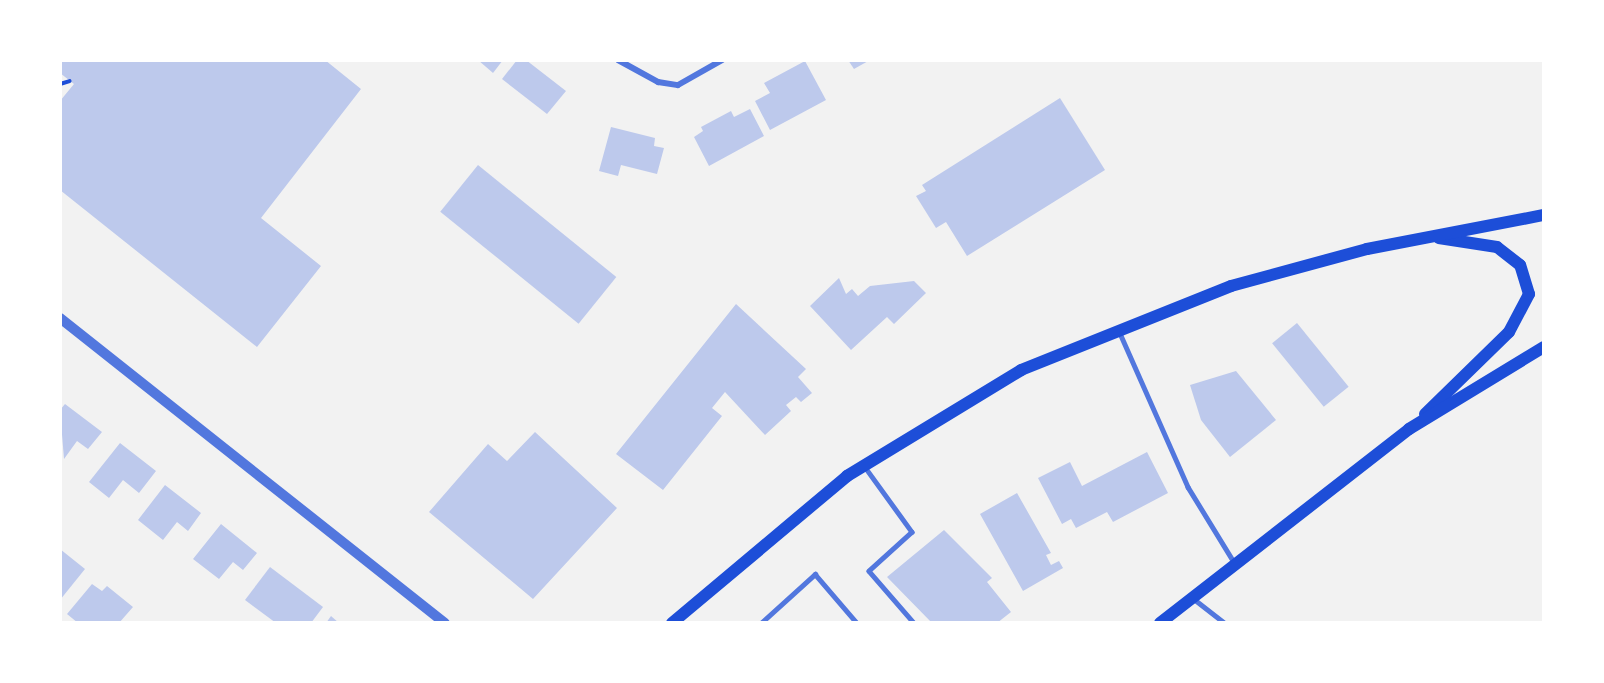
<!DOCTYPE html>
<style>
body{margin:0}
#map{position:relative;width:1604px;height:683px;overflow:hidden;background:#f2f2f2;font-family:Literata,serif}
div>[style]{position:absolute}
.building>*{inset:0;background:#bdc9ec;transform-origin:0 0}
.path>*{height:4px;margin:-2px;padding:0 2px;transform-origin:2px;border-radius:2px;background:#1d4ed8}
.service>*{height:4.5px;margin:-2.25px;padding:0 2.25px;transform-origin:2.25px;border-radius:2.25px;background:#5277de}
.minor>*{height:6px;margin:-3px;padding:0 3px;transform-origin:3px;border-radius:3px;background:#5277de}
.tertiary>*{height:10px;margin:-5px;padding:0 5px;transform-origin:5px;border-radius:5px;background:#5277de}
.secondary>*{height:12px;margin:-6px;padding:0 6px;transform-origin:6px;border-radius:6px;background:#1d4ed8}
span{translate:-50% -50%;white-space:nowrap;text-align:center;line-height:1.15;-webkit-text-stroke:5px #fff;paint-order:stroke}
.frame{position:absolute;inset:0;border:62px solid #fff;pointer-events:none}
</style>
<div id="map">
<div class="building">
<div style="clip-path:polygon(60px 60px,325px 60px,361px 89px,261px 218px,321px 266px,257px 347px,60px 190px,60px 101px,74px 84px,60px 73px)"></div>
<div style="clip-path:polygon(478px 60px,503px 60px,493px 73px)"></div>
<div style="clip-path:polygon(517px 60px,526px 60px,566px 91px,547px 114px,502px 79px)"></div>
<div style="clip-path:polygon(848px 60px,870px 60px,854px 69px)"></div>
<div style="clip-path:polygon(805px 61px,826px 100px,770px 130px,755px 101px,770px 93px,764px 83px)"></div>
<div style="clip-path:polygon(1060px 98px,1105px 170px,967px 256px,946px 222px,936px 228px,916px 196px,926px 191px,922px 185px)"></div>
<div style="clip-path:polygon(750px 109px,764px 136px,709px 166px,694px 137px,703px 131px,701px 127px,731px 111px,734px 117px)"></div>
<div style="clip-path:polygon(611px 127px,655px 138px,654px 146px,664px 148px,657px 174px,621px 165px,618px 176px,599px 171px)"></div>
<div style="left:478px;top:165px;width:178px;height:60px;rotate:39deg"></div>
<div style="clip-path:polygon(839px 278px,846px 294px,852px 289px,858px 296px,870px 286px,914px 281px,926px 293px,894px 324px,887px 317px,851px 350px,810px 306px)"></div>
<div style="clip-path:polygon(736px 304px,806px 369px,798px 377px,812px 393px,801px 402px,796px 397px,786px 405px,791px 411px,765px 435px,725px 392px,712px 408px,722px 416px,663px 490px,616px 454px)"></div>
<div style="left:1297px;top:323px;width:82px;height:32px;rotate:51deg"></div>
<div style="clip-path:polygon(1236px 371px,1276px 420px,1230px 457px,1201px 420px,1190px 385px)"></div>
<div style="clip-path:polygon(65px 404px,102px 432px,88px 449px,77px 441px,64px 459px,60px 410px)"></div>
<div style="clip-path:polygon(535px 432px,617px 508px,533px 599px,429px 512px,488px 444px,507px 461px)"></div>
<div style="clip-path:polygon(120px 443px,156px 471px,139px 493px,123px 480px,109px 498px,89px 482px)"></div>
<div style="clip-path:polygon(1147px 452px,1168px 493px,1113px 522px,1107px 512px,1076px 528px,1071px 519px,1062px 524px,1038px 478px,1070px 462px,1082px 486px)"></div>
<div style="clip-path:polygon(165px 485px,201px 513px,188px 531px,177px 522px,163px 540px,138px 520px)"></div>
<div style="clip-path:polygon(1017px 493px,1051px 553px,1046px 555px,1051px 565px,1059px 561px,1063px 568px,1023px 591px,980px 514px)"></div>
<div style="clip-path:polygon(221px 524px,257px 553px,243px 570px,233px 562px,219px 579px,193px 559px)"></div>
<div style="clip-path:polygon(944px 530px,992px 578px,987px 582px,1011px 612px,997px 623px,932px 623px,887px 577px)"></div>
<div style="clip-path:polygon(60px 549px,85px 569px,60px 600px)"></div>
<div style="clip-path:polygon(270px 567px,323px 607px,311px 623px,276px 623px,245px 600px)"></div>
<div style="clip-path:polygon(92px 584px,102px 591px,107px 586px,133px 607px,119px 623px,78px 623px,67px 614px)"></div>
<div style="clip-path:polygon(331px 616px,339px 623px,326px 623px)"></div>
</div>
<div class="path">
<div style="left:60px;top:84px;width:10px;rotate:-17deg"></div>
</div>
<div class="service">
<div style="left:1119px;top:331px;width:171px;rotate:66.1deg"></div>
<div style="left:1188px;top:487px;width:88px;rotate:58.5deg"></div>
<div style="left:865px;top:467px;width:80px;rotate:54.1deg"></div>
<div style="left:912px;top:532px;width:58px;rotate:137.8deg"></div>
<div style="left:869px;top:571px;width:69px;rotate:49.1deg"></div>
<div style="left:1194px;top:599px;width:39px;rotate:38deg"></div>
<div style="left:761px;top:623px;width:73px;rotate:-42.2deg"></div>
<div style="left:815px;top:574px;width:65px;rotate:49.4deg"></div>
</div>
<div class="minor">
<div style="left:618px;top:60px;width:46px;rotate:28.8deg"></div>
<div style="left:658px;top:82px;width:20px;rotate:9deg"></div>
<div style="left:678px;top:85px;width:51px;rotate:-29.6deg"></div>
</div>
<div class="tertiary">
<div style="left:60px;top:318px;width:491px;rotate:38.4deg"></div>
</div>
<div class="secondary">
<div style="left:1425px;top:414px;width:117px;rotate:-44.3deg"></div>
<div style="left:1509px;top:332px;width:43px;rotate:-62.2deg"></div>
<div style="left:1529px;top:294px;width:30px;rotate:-107deg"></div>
<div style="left:1520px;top:265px;width:29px;rotate:-142deg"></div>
<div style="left:1497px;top:247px;width:59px;rotate:-171.2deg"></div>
<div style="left:672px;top:623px;width:229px;rotate:-40deg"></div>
<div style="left:847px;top:476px;width:204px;rotate:-31.3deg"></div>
<div style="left:1021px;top:370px;width:226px;rotate:-21.8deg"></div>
<div style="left:1231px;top:286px;width:141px;rotate:-15.2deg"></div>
<div style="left:1367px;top:249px;width:180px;rotate:-10.9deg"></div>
<div style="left:1160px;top:623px;width:316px;rotate:-37.9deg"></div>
<div style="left:1409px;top:429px;width:158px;rotate:-31.3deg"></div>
</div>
<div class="frame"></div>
</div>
